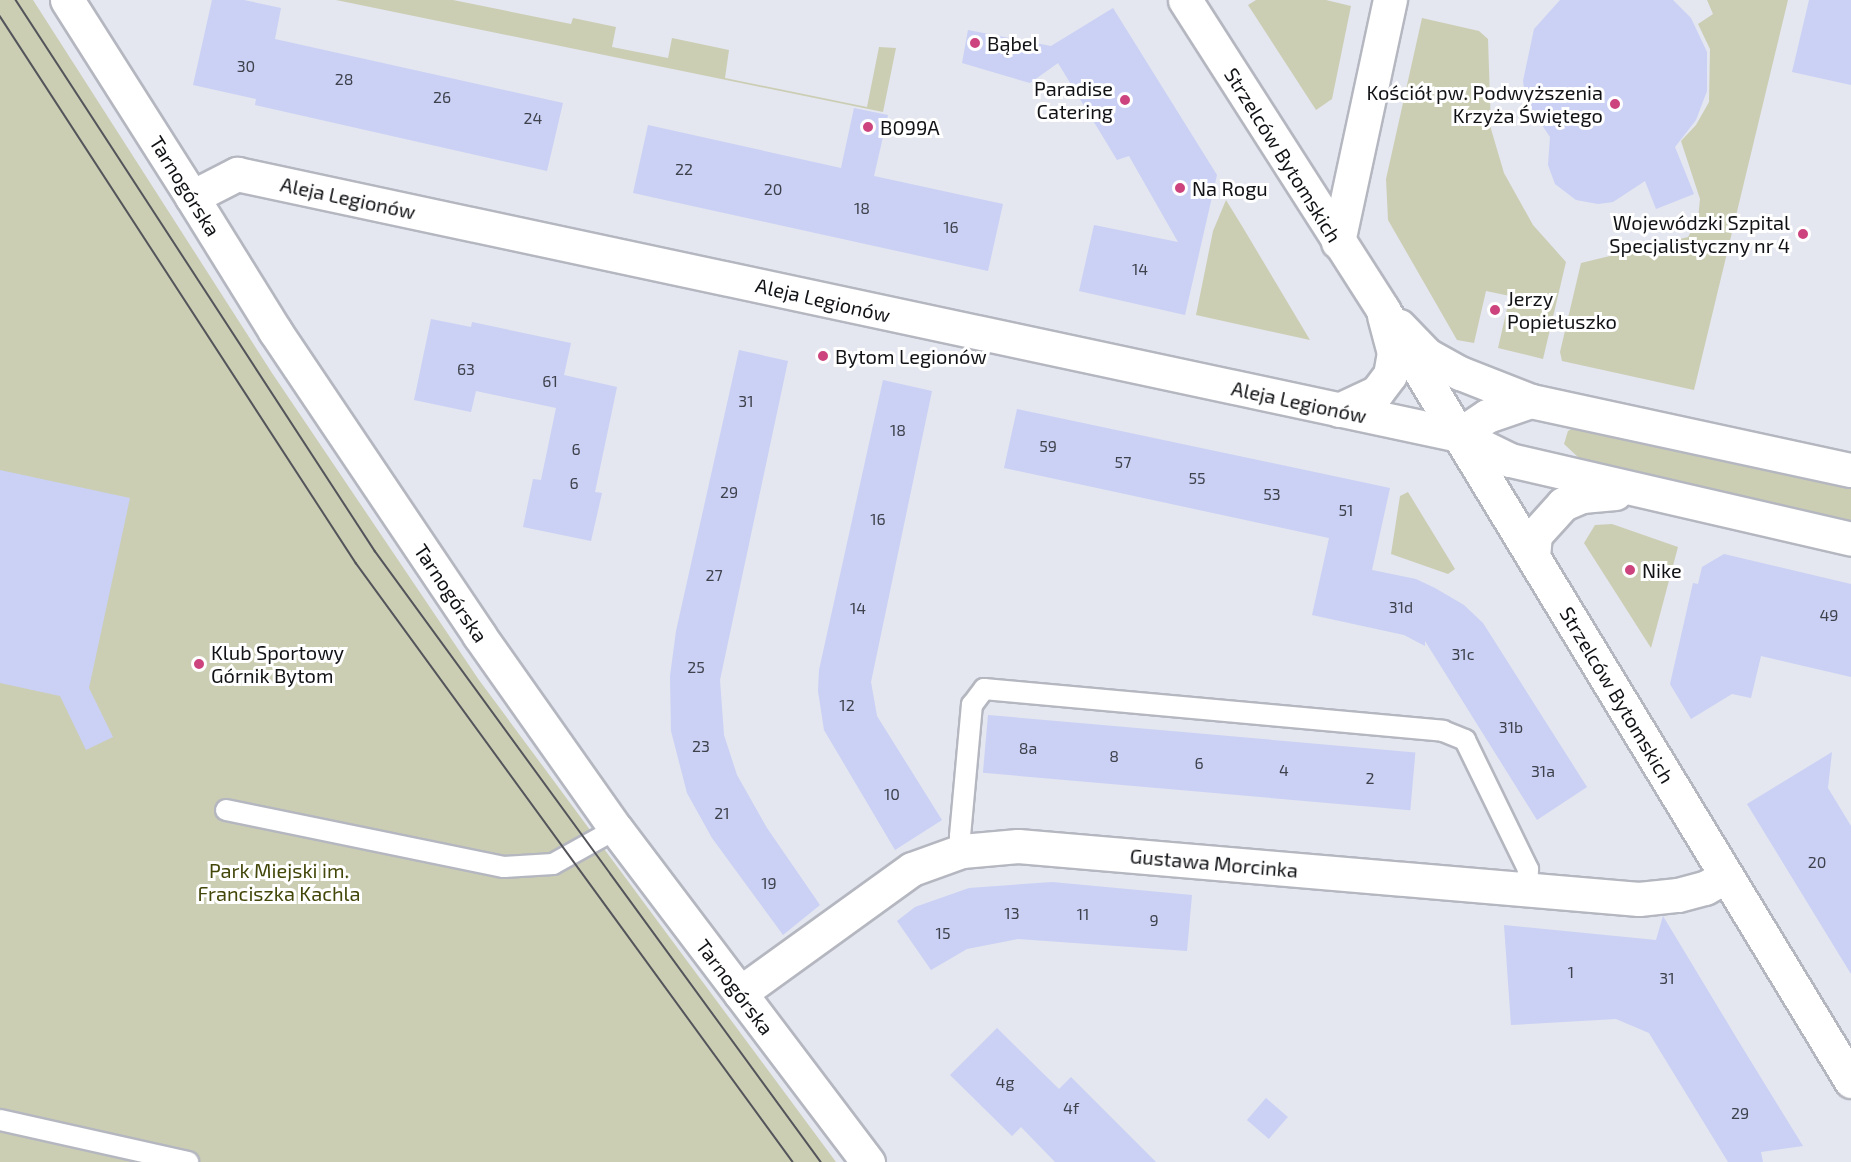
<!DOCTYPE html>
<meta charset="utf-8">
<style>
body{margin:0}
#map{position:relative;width:1851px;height:1162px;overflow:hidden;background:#e4e6f0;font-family:"Exo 2",sans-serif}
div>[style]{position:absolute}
.green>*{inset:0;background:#cbceb3}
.building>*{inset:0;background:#cad1f4;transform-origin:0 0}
.roads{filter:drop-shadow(2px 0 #b5b7c0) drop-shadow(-2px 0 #b5b7c0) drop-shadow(0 2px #b5b7c0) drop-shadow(0 -2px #b5b7c0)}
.service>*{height:20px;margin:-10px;padding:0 10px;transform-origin:10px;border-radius:10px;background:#fff}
.minor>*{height:33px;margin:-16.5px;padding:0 16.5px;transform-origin:16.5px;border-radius:16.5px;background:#fff}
.tertiary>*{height:33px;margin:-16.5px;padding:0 16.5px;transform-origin:16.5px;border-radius:16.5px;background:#fff}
.secondary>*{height:33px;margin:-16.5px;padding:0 16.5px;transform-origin:16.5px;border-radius:16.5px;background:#fff}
.tram>*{height:1.5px;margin:-0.75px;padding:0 0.75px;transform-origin:0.75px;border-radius:0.75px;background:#54555b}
.dots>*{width:16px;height:16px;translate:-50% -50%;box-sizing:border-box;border:3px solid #fff;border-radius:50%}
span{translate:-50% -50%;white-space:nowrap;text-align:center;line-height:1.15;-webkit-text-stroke:6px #fff;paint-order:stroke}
.number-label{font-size:16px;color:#3f424d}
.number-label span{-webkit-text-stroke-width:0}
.poi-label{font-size:20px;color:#111215}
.left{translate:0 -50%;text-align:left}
.right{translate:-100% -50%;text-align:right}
.street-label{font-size:20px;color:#111215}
.park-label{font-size:20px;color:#44470a}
</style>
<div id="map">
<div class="green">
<div style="clip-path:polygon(0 0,33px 0,272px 373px,479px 680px,836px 1162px,0 1162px)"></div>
<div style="clip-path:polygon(336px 0,453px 0,571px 24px,573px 18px,616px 27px,612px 47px,668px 58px,672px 38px,729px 50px,725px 78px,867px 107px,879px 47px,896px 48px,883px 112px)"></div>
<div style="clip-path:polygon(1256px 0,1326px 0,1351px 6px,1332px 99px,1316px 110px,1248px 5px)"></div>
<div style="clip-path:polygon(1707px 0,1788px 0,1694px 390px,1562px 361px,1560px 352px,1581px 263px,1688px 237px,1698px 219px,1700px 199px,1681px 141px,1696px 125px,1709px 102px,1710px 49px,1698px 24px,1713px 14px)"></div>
<div style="clip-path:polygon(1422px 18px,1479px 31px,1488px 39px,1491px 129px,1504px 173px,1533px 225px,1566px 262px,1543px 359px,1498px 348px,1510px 296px,1486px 291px,1474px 343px,1457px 340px,1388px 220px,1386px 179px)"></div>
<div style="clip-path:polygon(1226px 200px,1242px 226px,1310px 340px,1196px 315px,1213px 231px)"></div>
<div style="clip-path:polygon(1578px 425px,1851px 487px,1851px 521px,1580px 459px,1564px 444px,1568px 431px)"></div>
<div style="clip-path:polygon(1408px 492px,1455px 569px,1448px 574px,1391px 554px,1400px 496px)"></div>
<div style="clip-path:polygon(1612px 524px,1678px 547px,1651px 648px,1584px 543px,1595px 525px)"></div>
</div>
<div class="building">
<div style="clip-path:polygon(212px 0,244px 0,281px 8px,275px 39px,563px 103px,547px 171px,255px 105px,256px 99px,193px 85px)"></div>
<div style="clip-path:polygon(1560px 0,1673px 0,1691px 18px,1707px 52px,1707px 91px,1696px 120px,1675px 147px,1694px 194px,1656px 209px,1645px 181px,1613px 202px,1598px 204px,1576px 200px,1555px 184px,1548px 165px,1550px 137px,1526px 101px,1523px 81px,1534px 29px)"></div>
<div style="clip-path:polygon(1809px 0,1851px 0,1851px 85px,1792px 72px)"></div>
<div style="clip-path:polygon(1113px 8px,1217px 175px,1185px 315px,1079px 291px,1094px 225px,1178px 242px,1129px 156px,1117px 160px,1058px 63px,1030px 83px,962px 63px,968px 30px,1051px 46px)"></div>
<div style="clip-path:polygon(854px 108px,888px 115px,874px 176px,1003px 204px,988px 271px,633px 193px,648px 125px,841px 168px)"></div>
<div style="clip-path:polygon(431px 319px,471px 327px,472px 322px,571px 343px,564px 375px,617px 387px,595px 492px,602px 493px,591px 541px,523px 527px,533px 479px,541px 480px,556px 408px,476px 391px,471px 412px,414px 400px)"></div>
<div style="clip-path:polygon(739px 350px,788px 361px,720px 680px,724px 735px,737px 775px,767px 828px,820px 905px,783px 935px,712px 838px,687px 793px,671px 731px,670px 676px,676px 631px)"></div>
<div style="clip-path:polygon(883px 380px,932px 391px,871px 682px,877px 716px,942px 820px,895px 850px,824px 730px,818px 691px,819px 670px)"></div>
<div style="clip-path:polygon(1017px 409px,1390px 488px,1372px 570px,1416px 579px,1435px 588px,1464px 605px,1483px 623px,1587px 787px,1537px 820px,1425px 641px,1425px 646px,1404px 635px,1312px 615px,1329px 538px,1004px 468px)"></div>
<div style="clip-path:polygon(0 470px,130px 498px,89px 688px,113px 737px,86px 750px,60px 696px,0 683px)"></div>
<div style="clip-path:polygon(1724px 554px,1851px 584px,1851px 677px,1761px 656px,1751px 698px,1732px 694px,1691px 719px,1670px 684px,1693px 583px,1698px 584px,1702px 567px)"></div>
<div style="left:988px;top:715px;width:429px;height:58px;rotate:5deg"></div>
<div style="clip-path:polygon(1832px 752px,1828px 788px,1851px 826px,1851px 974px,1747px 804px)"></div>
<div style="clip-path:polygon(1052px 882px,1192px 895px,1187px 951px,1018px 939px,967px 949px,931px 970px,897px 921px,915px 907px,969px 888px)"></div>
<div style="clip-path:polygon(1663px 916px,1739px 1042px,1803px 1146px,1761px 1152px,1763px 1162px,1728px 1162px,1649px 1033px,1616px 1019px,1511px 1025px,1504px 925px,1656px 940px)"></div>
<div style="clip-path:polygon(997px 1028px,1059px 1089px,1071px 1077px,1156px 1162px,1055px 1162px,1021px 1127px,1012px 1136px,950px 1075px)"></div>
<div style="left:1266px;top:1098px;width:29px;height:29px;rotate:41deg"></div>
</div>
<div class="roads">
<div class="service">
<div style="left:226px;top:810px;width:284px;rotate:11.6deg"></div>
<div style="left:504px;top:867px;width:49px;rotate:-3.5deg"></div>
<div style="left:553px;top:864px;width:72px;rotate:-29.1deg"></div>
<div style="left:962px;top:851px;width:15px;rotate:-98deg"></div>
<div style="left:960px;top:836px;width:132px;rotate:-84.8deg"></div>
<div style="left:972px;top:705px;width:20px;rotate:-53deg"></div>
<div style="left:984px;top:689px;width:461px;rotate:5.2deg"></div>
<div style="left:1443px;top:731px;width:24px;rotate:22deg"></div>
<div style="left:1465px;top:740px;width:144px;rotate:64deg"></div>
<div style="left:1528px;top:869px;width:19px;rotate:93deg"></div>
<div style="left:0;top:1120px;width:193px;rotate:12.6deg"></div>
</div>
<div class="minor">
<div style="left:192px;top:197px;width:158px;rotate:58.2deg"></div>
<div style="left:275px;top:331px;width:366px;rotate:56.1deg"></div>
<div style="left:479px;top:635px;width:237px;rotate:54.8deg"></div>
<div style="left:616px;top:829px;width:418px;rotate:52.9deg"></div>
<div style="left:1338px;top:242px;width:248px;rotate:-77.9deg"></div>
<div style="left:1399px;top:326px;width:40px;rotate:46deg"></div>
<div style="left:1427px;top:355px;width:38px;rotate:29deg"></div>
<div style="left:1460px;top:373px;width:76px;rotate:21.5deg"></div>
<div style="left:1531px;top:401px;width:327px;rotate:12.2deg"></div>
<div style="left:1531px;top:401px;width:46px;rotate:161.2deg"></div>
<div style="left:1487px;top:416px;width:34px;rotate:146deg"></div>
<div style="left:1459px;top:435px;width:57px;rotate:26.1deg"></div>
<div style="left:1510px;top:460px;width:350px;rotate:13deg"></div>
<div style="left:1533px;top:557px;width:22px;rotate:-85deg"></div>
<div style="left:1535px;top:535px;width:42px;rotate:-47.9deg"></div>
<div style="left:1563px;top:504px;width:21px;rotate:-23deg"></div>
<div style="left:1582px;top:496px;width:33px;rotate:-5deg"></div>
<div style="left:740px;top:993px;width:212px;rotate:-35.8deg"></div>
<div style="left:912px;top:869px;width:53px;rotate:-19.8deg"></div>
<div style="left:962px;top:851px;width:56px;rotate:-5.1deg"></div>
<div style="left:1018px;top:846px;width:623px;rotate:4.88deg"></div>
<div style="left:1639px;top:899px;width:39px;rotate:-6deg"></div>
<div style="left:1678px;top:895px;width:28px;rotate:-15deg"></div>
<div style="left:1705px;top:888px;width:24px;rotate:-30deg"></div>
</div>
<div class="tertiary">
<div style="left:67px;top:0;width:233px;rotate:57.6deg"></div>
<div style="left:192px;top:197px;width:51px;rotate:-27.1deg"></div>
<div style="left:237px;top:174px;width:1250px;rotate:12.06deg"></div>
<div style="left:1339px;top:410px;width:42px;rotate:-25.3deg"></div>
<div style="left:1377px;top:392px;width:21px;rotate:-53deg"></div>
<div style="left:1390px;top:375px;width:22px;rotate:-80deg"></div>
<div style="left:1394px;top:353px;width:38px;rotate:-105deg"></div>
</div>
<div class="secondary">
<div style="left:1185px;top:0;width:368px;rotate:57.4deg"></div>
<div style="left:1383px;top:310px;width:902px;rotate:58.74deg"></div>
</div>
</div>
<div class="tram">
<div style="left:16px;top:0;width:658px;rotate:56.91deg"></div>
<div style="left:375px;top:551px;width:756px;rotate:53.87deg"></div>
<div style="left:0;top:16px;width:653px;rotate:56.94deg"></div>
<div style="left:356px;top:563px;width:741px;rotate:53.89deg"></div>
</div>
<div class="dots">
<div style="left:975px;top:43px;background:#cc437e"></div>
<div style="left:1125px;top:100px;background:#cc437e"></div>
<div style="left:1615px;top:104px;background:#cc437e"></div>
<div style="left:868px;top:127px;background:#cc437e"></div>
<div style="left:1180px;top:188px;background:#cc437e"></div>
<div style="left:1803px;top:234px;background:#cc437e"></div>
<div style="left:1495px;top:310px;background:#cc437e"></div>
<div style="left:823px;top:356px;background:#cc437e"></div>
<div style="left:1630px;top:570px;background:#cc437e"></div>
<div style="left:199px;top:664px;background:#cc437e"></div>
</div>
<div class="number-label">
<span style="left:246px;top:66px">30</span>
<span style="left:344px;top:79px">28</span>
<span style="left:442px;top:97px">26</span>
<span style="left:533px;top:118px">24</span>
<span style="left:684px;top:169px">22</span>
<span style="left:773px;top:189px">20</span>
<span style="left:862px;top:208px">18</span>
<span style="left:951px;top:227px">16</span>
<span style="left:1140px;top:269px">14</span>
<span style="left:466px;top:369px">63</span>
<span style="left:550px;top:381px">61</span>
<span style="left:746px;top:401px">31</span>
<span style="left:898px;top:430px">18</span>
<span style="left:1048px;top:446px">59</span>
<span style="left:576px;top:449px">6</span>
<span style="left:1123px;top:462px">57</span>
<span style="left:1197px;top:478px">55</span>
<span style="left:574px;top:483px">6</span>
<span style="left:729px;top:492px">29</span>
<span style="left:1272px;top:494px">53</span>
<span style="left:1346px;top:510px">51</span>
<span style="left:878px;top:519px">16</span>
<span style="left:714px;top:575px">27</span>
<span style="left:1401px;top:607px">31d</span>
<span style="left:858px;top:608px">14</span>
<span style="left:1829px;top:615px">49</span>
<span style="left:1463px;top:654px">31c</span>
<span style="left:696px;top:667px">25</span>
<span style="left:847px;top:705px">12</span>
<span style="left:1511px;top:727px">31b</span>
<span style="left:701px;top:746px">23</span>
<span style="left:1028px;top:748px">8a</span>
<span style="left:1114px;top:756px">8</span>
<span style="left:1199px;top:763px">6</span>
<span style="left:1284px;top:770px">4</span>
<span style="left:1543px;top:771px">31a</span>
<span style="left:1370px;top:778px">2</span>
<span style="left:892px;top:794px">10</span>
<span style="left:722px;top:813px">21</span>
<span style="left:1817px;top:862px">20</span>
<span style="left:769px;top:883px">19</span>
<span style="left:1012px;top:913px">13</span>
<span style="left:1083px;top:914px">11</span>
<span style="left:1154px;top:920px">9</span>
<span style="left:943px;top:933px">15</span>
<span style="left:1571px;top:972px">1</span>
<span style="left:1667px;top:978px">31</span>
<span style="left:1005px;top:1082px">4g</span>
<span style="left:1071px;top:1108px">4f</span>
<span style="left:1740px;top:1113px">29</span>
</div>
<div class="poi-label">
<span class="left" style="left:987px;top:43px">Bąbel</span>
<span class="right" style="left:1113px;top:100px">Paradise<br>Catering</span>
<span class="right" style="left:1603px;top:104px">Kościół pw. Podwyższenia<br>Krzyża Świętego</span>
<span class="left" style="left:880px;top:127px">B099A</span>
<span class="left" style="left:1192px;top:188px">Na Rogu</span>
<span class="right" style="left:1790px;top:234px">Wojewódzki Szpital<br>Specjalistyczny nr 4</span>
<span class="left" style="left:1507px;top:310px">Jerzy<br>Popiełuszko</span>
<span class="left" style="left:835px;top:356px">Bytom Legionów</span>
<span class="left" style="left:1642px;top:570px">Nike</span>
<span class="left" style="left:211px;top:664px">Klub Sportowy<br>Górnik Bytom</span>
</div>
<div class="street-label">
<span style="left:1283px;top:155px;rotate:58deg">Strzelców Bytomskich</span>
<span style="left:185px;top:186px;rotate:58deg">Tarnogórska</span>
<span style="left:348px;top:198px;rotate:12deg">Aleja Legionów</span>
<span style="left:823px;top:300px;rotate:13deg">Aleja Legionów</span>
<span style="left:1299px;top:402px;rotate:12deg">Aleja Legionów</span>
<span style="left:451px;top:593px;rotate:56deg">Tarnogórska</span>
<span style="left:1617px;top:695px;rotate:59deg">Strzelców Bytomskich</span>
<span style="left:1214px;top:863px;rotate:5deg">Gustawa Morcinka</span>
<span style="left:735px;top:987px;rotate:53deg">Tarnogórska</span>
</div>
<div class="park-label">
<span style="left:279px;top:882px">Park Miejski im.<br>Franciszka Kachla</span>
</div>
</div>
